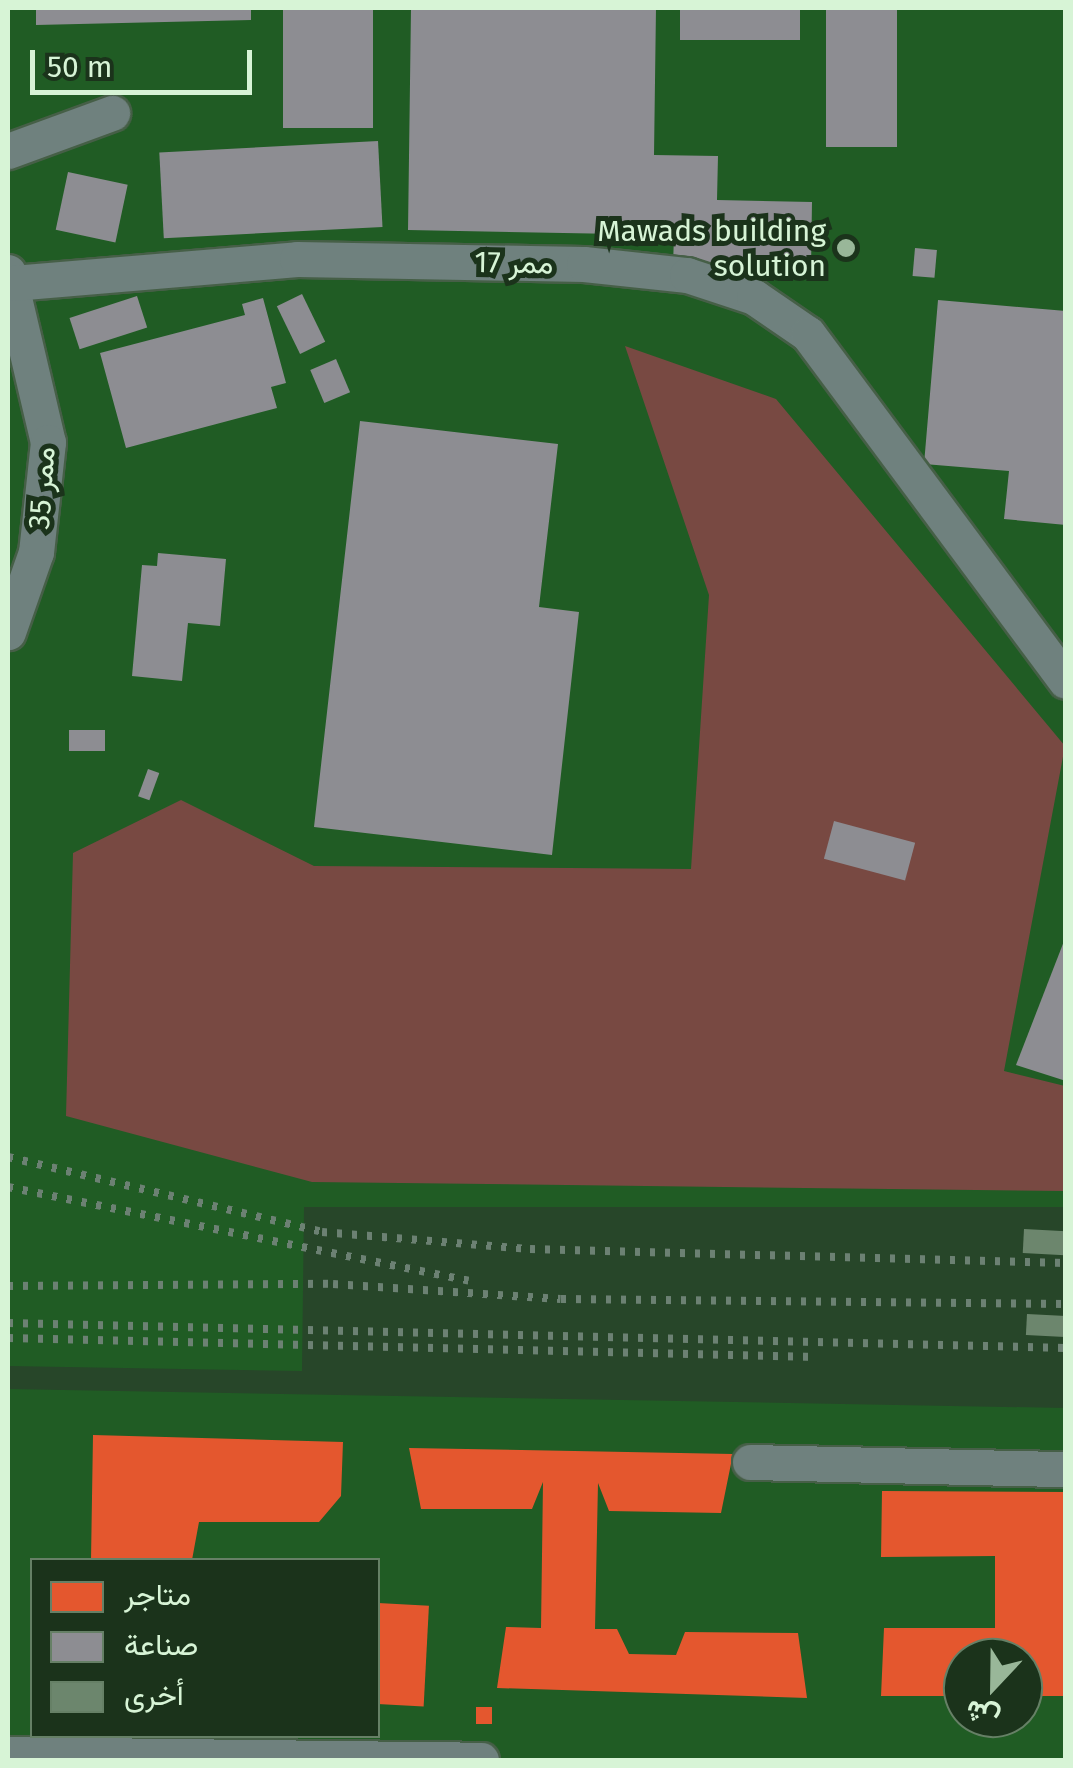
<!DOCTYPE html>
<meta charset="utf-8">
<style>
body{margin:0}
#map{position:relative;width:1073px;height:1768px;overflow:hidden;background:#274629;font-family:"Fira Sans",Vazirmatn,sans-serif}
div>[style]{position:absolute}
.built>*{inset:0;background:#205c24}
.green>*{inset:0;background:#784942}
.shops>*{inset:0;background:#e4572e;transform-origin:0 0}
.industry>*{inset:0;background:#8d8d92;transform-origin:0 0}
.building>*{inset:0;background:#6c866d;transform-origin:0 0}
.roads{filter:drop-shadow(2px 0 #465f47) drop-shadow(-2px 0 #465f47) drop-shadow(0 2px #465f47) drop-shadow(0 -2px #465f47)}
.minor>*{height:35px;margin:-17.5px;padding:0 17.5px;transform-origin:17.5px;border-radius:17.5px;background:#6f817e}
.rail>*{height:8px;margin-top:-4px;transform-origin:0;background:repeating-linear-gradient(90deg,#6c8173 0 5px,transparent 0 15px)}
.dots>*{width:28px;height:28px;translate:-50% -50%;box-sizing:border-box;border:5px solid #1b331b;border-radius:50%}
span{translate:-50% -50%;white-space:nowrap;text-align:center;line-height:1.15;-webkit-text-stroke:10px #1b331b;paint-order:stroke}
.poi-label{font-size:30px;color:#d7f4d6}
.right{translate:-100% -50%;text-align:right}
.street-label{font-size:30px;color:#d7f4d6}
.frame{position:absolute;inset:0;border:10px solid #d7f4d6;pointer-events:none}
.legend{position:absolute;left:30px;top:1558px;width:350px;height:180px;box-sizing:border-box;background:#1b331b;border:2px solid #668066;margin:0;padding:12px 18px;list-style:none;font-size:30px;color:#d7f4d6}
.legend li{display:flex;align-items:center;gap:20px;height:50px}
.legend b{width:50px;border:2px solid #668066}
.north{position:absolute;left:943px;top:1638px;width:100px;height:100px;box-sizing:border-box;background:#1b331b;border:2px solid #668066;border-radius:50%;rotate:202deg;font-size:28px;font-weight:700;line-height:40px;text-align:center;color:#d7f4d6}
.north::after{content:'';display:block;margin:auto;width:35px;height:45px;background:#99b799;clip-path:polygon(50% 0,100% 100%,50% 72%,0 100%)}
.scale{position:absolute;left:30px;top:50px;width:222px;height:45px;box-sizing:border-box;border:5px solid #d7f4d6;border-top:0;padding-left:12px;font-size:30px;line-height:35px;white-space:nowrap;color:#d7f4d6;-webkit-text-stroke:8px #1b331b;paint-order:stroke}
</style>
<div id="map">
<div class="built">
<div style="clip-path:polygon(8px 8px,1065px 8px,1065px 1207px,304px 1207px,302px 1371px,8px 1366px)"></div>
<div style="clip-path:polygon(evenodd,8px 1389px,1065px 1408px,1065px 1760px,8px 1760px,8px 1389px,32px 1560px,378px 1560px,378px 1736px,32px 1736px,32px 1560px,8px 1389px,963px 1658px,1023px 1658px,1023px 1718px,963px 1718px,963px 1658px)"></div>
</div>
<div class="green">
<div style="clip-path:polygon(625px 346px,776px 399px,1065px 746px,1004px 1071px,1065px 1086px,1065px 1191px,312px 1182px,66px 1116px,73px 853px,181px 800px,314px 866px,691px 869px,709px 595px)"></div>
</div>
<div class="shops">
<div style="clip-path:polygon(93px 1435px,343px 1442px,341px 1496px,319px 1522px,199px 1522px,192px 1560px,91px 1560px)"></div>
<div style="clip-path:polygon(409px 1448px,733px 1454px,721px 1513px,609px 1511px,598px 1483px,595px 1629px,617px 1629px,629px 1654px,676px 1655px,685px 1632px,798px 1633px,807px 1698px,497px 1688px,506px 1627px,541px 1628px,543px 1482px,532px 1509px,421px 1509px)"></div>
<div style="clip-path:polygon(882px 1491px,1066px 1492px,1066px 1696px,1023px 1696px,1023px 1658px,963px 1658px,963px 1696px,881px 1696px,884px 1628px,995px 1628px,995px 1556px,881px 1557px)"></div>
<div style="left:378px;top:1603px;width:51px;height:101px;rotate:3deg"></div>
<div style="left:476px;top:1707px;width:16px;height:17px"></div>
</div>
<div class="industry">
<div style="clip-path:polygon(36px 8px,251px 8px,251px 20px,36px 25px)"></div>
<div style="left:283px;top:8px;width:90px;height:120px"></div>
<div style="clip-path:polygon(411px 8px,656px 8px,654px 155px,718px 156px,717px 200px,812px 202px,811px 269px,673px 266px,674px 235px,408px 230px)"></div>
<div style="left:680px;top:8px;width:120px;height:32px"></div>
<div style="left:826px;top:8px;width:71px;height:139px"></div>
<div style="left:378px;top:141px;width:86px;height:219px;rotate:87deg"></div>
<div style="left:68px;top:172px;width:61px;height:59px;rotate:12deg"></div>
<div style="left:915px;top:248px;width:22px;height:28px;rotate:5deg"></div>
<div style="left:302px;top:294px;width:53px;height:28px;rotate:64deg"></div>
<div style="left:137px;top:296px;width:33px;height:71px;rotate:72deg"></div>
<div style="clip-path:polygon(263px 298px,286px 383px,271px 387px,277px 408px,126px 448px,100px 353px,245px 315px,242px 304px)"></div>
<div style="clip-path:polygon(938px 300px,1066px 311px,1066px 525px,1004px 519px,1009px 471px,924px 464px)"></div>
<div style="left:336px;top:359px;width:36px;height:28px;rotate:67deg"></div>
<div style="clip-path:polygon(360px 421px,558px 444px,539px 607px,579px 612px,552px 855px,314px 827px)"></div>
<div style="clip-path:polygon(158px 553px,226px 559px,220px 626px,188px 623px,182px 681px,132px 676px,142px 565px,157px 566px)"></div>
<div style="left:69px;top:730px;width:36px;height:21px"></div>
<div style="left:148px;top:769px;width:12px;height:29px;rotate:20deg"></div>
<div style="left:834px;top:821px;width:84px;height:39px;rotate:15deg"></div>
<div style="clip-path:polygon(1066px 936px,1066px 1081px,1016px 1065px)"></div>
</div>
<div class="building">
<div style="left:1024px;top:1229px;width:42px;height:24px;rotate:3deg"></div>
<div style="left:1027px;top:1314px;width:39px;height:21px;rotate:3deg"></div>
</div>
<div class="roads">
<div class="minor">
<div style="left:8px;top:151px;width:111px;rotate:-20.1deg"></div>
<div style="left:8px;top:272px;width:175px;rotate:76.8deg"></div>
<div style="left:48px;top:442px;width:111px;rotate:96.2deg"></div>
<div style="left:36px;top:552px;width:85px;rotate:109.3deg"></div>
<div style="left:13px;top:283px;width:285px;rotate:-4.8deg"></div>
<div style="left:297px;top:259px;width:287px;rotate:1deg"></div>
<div style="left:584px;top:264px;width:104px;rotate:6.1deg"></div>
<div style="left:687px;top:275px;width:71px;rotate:18.2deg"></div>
<div style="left:754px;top:297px;width:65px;rotate:34.4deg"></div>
<div style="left:808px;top:334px;width:432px;rotate:53.4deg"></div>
<div style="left:750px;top:1462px;width:316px;rotate:1.3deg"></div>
<div style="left:8px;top:1754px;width:473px;rotate:0.7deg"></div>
</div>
</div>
<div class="rail">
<div style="left:8px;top:1157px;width:323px;rotate:13.4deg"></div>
<div style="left:322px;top:1232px;width:209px;rotate:4.7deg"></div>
<div style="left:530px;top:1249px;width:536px;rotate:1.5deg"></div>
<div style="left:8px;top:1187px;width:470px;rotate:11.5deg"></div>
<div style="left:8px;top:1286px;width:325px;rotate:-0.4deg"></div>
<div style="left:333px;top:1284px;width:228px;rotate:3.8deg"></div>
<div style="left:561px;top:1299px;width:505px;rotate:0.57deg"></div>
<div style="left:8px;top:1323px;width:1058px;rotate:1.35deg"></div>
<div style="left:8px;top:1338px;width:809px;rotate:1.35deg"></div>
</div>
<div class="dots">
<div style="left:846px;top:248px;background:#99b799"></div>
</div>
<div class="poi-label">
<span class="right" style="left:826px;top:248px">Mawads building<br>solution</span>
</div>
<div class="street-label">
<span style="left:514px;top:263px;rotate:1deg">ممر 17</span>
<span style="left:42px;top:488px;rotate:-86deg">ممر 35</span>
</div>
<div class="frame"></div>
<ul class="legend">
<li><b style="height:28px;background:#e4572e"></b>متاجر</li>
<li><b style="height:28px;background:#8d8d92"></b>صناعة</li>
<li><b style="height:28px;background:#6c866d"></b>أخرى</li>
</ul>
<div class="north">ش</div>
<div class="scale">50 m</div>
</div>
